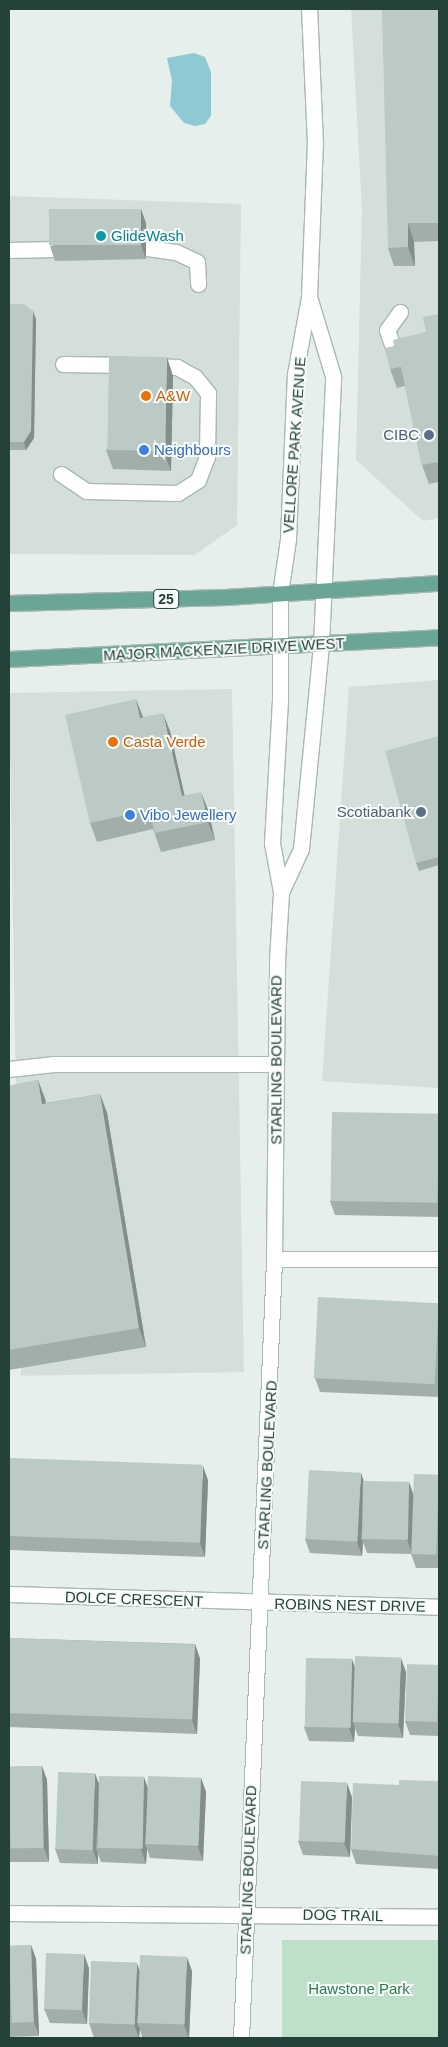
<!DOCTYPE html>
<style>
body{margin:0}
#map{position:relative;width:448px;height:2047px;overflow:hidden;background:#e6efeb;font-family:Helvetica,sans-serif}
div>[style]{position:absolute}
.built>*{inset:0;background:#d4dfda;transform-origin:0 0}
.green>*{inset:0;background:#bfe0c8;transform-origin:0 0}
.water>*{inset:0;background:#8ec9d4}
.roads{filter:drop-shadow(1px 0 #a8b8b2) drop-shadow(-1px 0 #a8b8b2) drop-shadow(0 1px #a8b8b2) drop-shadow(0 -1px #a8b8b2)}
.lane>*{height:15px;margin:-7.5px;padding:0 7.5px;transform-origin:7.5px;border-radius:7.5px;background:#fff}
.street>*{height:15px;margin:-7.5px;padding:0 7.5px;transform-origin:7.5px;border-radius:7.5px;background:#fff}
.primary>*{height:15px;margin:-7.5px;padding:0 7.5px;transform-origin:7.5px;border-radius:7.5px;background:#6aa596}
.wall>*{inset:0;background:#a1aea9}
.shaded-wall>*{inset:0;background:#838d89}
.building>*{inset:0;background:#bbcac4;transform-origin:0 0}
.dots>*{width:14px;height:14px;translate:-50% -50%;box-sizing:border-box;border:2px solid #f7fbf9;border-radius:50%}
span{translate:-50% -50%;white-space:nowrap;text-align:center;line-height:1.15;-webkit-text-stroke:4px #f7fbf9;paint-order:stroke}
.shield-label span{padding:1px 4px;background:#f7fbf9;border:1px solid;border-radius:4px;-webkit-text-stroke-width:0}
.shield-label{font-size:14px;color:#24423a;font-weight:700}
.culture-label{font-size:15px;color:#0d838f}
.left{translate:0 -50%;text-align:left}
.food-label{font-size:15px;color:#c56008}
.service-label{font-size:15px;color:#4e5e75}
.right{translate:-100% -50%;text-align:right}
.street-label{font-size:15px;color:#24423a}
.shop-label{font-size:15px;color:#366cbe}
.park-label{font-size:15px;color:#2d7a4b}
.frame{position:absolute;inset:0;border:10px solid #24423a;pointer-events:none}
</style>
<div id="map">
<div class="built">
<div style="clip-path:polygon(351px 9px,439px 9px,439px 518px,423px 521px,356px 460px,362px 209px)"></div>
<div style="clip-path:polygon(9px 196px,241px 204px,237px 525px,195px 555px,9px 554px)"></div>
<div style="clip-path:polygon(439px 680px,439px 1088px,322px 1081px,349px 687px)"></div>
<div style="left:232px;top:689px;width:683px;height:223px;rotate:89deg"></div>
</div>
<div class="green">
<div style="left:282px;top:1940px;width:157px;height:98px"></div>
</div>
<div class="water">
<div style="clip-path:polygon(194px 53px,205px 57px,211px 72px,211px 116px,205px 124px,195px 126px,184px 123px,170px 106px,172px 81px,167px 58px)"></div>
</div>
<div class="roads">
<div class="lane">
<div style="left:147px;top:248px;width:29px;rotate:8deg"></div>
<div style="left:176px;top:252px;width:23px;rotate:25deg"></div>
<div style="left:197px;top:262px;width:22px;rotate:87deg"></div>
<div style="left:9px;top:250px;width:46px;rotate:-1.2deg"></div>
<div style="left:400px;top:312px;width:22px;rotate:126deg"></div>
<div style="left:387px;top:330px;width:18px;rotate:71deg"></div>
<div style="left:393px;top:347px;width:18px;rotate:9deg"></div>
<div style="left:63px;top:364px;width:65px;rotate:0.9deg"></div>
<div style="left:61px;top:474px;width:30px;rotate:34deg"></div>
<div style="left:86px;top:491px;width:92px;rotate:1.2deg"></div>
<div style="left:178px;top:493px;width:24px;rotate:-33deg"></div>
<div style="left:198px;top:480px;width:25px;rotate:-69deg"></div>
<div style="left:207px;top:457px;width:64px;rotate:-89.1deg"></div>
<div style="left:208px;top:393px;width:21px;rotate:-129deg"></div>
<div style="left:195px;top:377px;width:21px;rotate:-151deg"></div>
<div style="left:177px;top:367px;width:26px;rotate:-178deg"></div>
<div style="left:9px;top:1069px;width:45px;rotate:-6.3deg"></div>
<div style="left:54px;top:1064px;width:222px"></div>
</div>
<div class="street">
<div style="left:281px;top:892px;width:47px;rotate:-65.1deg"></div>
<div style="left:301px;top:849px;width:205px;rotate:-84.4deg"></div>
<div style="left:321px;top:645px;width:269px;rotate:-87.4deg"></div>
<div style="left:333px;top:376px;width:79px;rotate:-106.8deg"></div>
<div style="left:274px;top:1259px;width:165px"></div>
<div style="left:9px;top:1594px;width:430px;rotate:1.7deg"></div>
<div style="left:9px;top:1913px;width:430px;rotate:0.5deg"></div>
<div style="left:241px;top:2038px;width:780px;rotate:-87.57deg"></div>
<div style="left:274px;top:1259px;width:299px;rotate:-89.4deg"></div>
<div style="left:277px;top:960px;width:68px;rotate:-86.6deg"></div>
<div style="left:281px;top:892px;width:50px;rotate:-100.4deg"></div>
<div style="left:272px;top:843px;width:142px;rotate:-86.8deg"></div>
<div style="left:280px;top:701px;width:107px;rotate:-90deg"></div>
<div style="left:280px;top:594px;width:56px;rotate:-81.7deg"></div>
<div style="left:288px;top:539px;width:165px;rotate:-87.6deg"></div>
<div style="left:295px;top:374px;width:78px;rotate:-79.7deg"></div>
<div style="left:309px;top:297px;width:153px;rotate:-87.8deg"></div>
<div style="left:315px;top:144px;width:135px;rotate:-92.5deg"></div>
</div>
<div class="primary">
<div style="left:9px;top:603px;width:217px;rotate:-1.6deg"></div>
<div style="left:226px;top:597px;width:213px;rotate:-3.8deg"></div>
<div style="left:9px;top:659px;width:431px;rotate:-2.9deg"></div>
</div>
</div>
<div class="wall">
<div style="clip-path:polygon(439px 9px,439px 241px,414px 242px,415px 266px,394px 266px,388px 248px)"></div>
<div style="clip-path:polygon(146px 223px,146px 259px,55px 261px,50px 246px)"></div>
<div style="clip-path:polygon(9px 304px,36px 319px,34px 438px,26px 450px,9px 450px)"></div>
<div style="clip-path:polygon(439px 314px,439px 482px,429px 484px,422px 465px,405px 386px,397px 388px,390px 369px,394px 346px,426px 332px)"></div>
<div style="clip-path:polygon(173px 376px,171px 471px,113px 469px,106px 450px)"></div>
<div style="clip-path:polygon(136px 699px,143px 717px,170px 731px,184px 795px,208px 810px,215px 840px,161px 852px,153px 829px,97px 842px,90px 823px)"></div>
<div style="clip-path:polygon(439px 736px,439px 865px,419px 871px,416px 863px)"></div>
<div style="clip-path:polygon(38px 1080px,45px 1099px,46px 1103px,100px 1094px,107px 1113px,146px 1347px,9px 1370px,9px 1086px)"></div>
<div style="clip-path:polygon(439px 1114px,439px 1217px,335px 1215px,330px 1201px)"></div>
<div style="clip-path:polygon(439px 1303px,439px 1397px,320px 1392px,315px 1378px)"></div>
<div style="clip-path:polygon(9px 1458px,208px 1480px,205px 1557px,9px 1550px)"></div>
<div style="clip-path:polygon(439px 1475px,439px 1568px,416px 1568px,411px 1554px,367px 1553px,363px 1542px,362px 1556px,310px 1553px,305px 1539px,364px 1481px,413px 1494px)"></div>
<div style="clip-path:polygon(9px 1638px,195px 1644px,200px 1659px,197px 1734px,9px 1727px)"></div>
<div style="clip-path:polygon(439px 1665px,439px 1736px,410px 1735px,405px 1721px)"></div>
<div style="clip-path:polygon(355px 1669px,406px 1672px,403px 1738px,358px 1736px,355px 1728px,354px 1742px,309px 1741px,304px 1727px)"></div>
<div style="clip-path:polygon(42px 1766px,47px 1780px,49px 1862px,9px 1862px,9px 1767px)"></div>
<div style="clip-path:polygon(201px 1778px,206px 1792px,203px 1861px,150px 1858px,147px 1849px,146px 1864px,101px 1862px,98px 1854px,98px 1864px,60px 1863px,55px 1849px,98px 1782px,148px 1787px)"></div>
<div style="clip-path:polygon(439px 1781px,439px 1869px,356px 1864px,351px 1849px,399px 1785px)"></div>
<div style="clip-path:polygon(352px 1797px,350px 1857px,303px 1855px,298px 1841px)"></div>
<div style="clip-path:polygon(31px 1945px,36px 1959px,39px 2036px,9px 2037px,9px 1946px)"></div>
<div style="clip-path:polygon(89px 1968px,87px 2024px,50px 2023px,44px 2009px)"></div>
<div style="clip-path:polygon(139px 1970px,192px 1971px,189px 2038px,142px 2037px,140px 2029px,139px 2038px,94px 2038px,89px 2023px)"></div>
</div>
<div class="shaded-wall">
<div style="clip-path:polygon(141px 209px,146px 223px,146px 259px,141px 245px)"></div>
<div style="clip-path:polygon(408px 223px,414px 242px,415px 266px,408px 247px)"></div>
<div style="clip-path:polygon(33px 311px,36px 319px,34px 438px,26px 450px,24px 442px)"></div>
<div style="clip-path:polygon(167px 357px,173px 376px,171px 471px,164px 452px)"></div>
<div style="clip-path:polygon(136px 699px,143px 718px,140px 718px)"></div>
<div style="clip-path:polygon(163px 713px,170px 731px,189px 815px,182px 796px)"></div>
<div style="clip-path:polygon(201px 792px,208px 810px,215px 840px,208px 822px)"></div>
<div style="clip-path:polygon(38px 1080px,45px 1099px,49px 1122px,42px 1104px)"></div>
<div style="clip-path:polygon(100px 1094px,107px 1113px,146px 1347px,139px 1328px)"></div>
<div style="clip-path:polygon(203px 1466px,208px 1480px,205px 1557px,200px 1543px)"></div>
<div style="clip-path:polygon(361px 1473px,366px 1487px,361px 1539px,363px 1542px,362px 1556px,357px 1542px)"></div>
<div style="clip-path:polygon(409px 1482px,414px 1496px,412px 1554px,407px 1540px)"></div>
<div style="clip-path:polygon(195px 1644px,200px 1659px,197px 1734px,192px 1720px)"></div>
<div style="clip-path:polygon(401px 1658px,406px 1672px,403px 1738px,398px 1724px)"></div>
<div style="clip-path:polygon(352px 1659px,357px 1673px,353px 1722px,355px 1728px,354px 1742px,349px 1728px)"></div>
<div style="clip-path:polygon(42px 1766px,47px 1780px,49px 1862px,44px 1848px)"></div>
<div style="clip-path:polygon(95px 1773px,100px 1787px,96px 1848px,98px 1854px,98px 1864px,93px 1850px)"></div>
<div style="clip-path:polygon(144px 1777px,149px 1791px,145px 1844px,147px 1849px,146px 1864px,141px 1849px)"></div>
<div style="clip-path:polygon(201px 1778px,206px 1792px,203px 1861px,198px 1847px)"></div>
<div style="clip-path:polygon(347px 1783px,352px 1797px,350px 1857px,344px 1843px)"></div>
<div style="clip-path:polygon(31px 1945px,36px 1959px,39px 2036px,34px 2022px)"></div>
<div style="clip-path:polygon(84px 1954px,89px 1968px,87px 2024px,82px 2010px)"></div>
<div style="clip-path:polygon(187px 1957px,192px 1971px,189px 2038px,184px 2025px)"></div>
<div style="clip-path:polygon(137px 1963px,142px 1977px,137px 2023px,140px 2029px,139px 2038px,134px 2025px)"></div>
</div>
<div class="building">
<div style="clip-path:polygon(382px 9px,439px 9px,439px 223px,408px 223px,408px 247px,388px 248px)"></div>
<div style="left:141px;top:209px;width:36px;height:92px;rotate:90deg"></div>
<div style="clip-path:polygon(9px 304px,24px 304px,33px 311px,31px 431px,24px 442px,9px 442px)"></div>
<div style="clip-path:polygon(439px 314px,439px 462px,422px 465px,401px 367px,390px 369px,385px 348px,394px 346px,393px 340px,426px 332px,423px 317px)"></div>
<div style="left:109px;top:356px;width:58px;height:94px;rotate:1deg"></div>
<div style="clip-path:polygon(136px 699px,140px 718px,163px 713px,182px 796px,201px 792px,208px 822px,155px 833px,149px 810px,90px 823px,65px 715px)"></div>
<div style="clip-path:polygon(439px 736px,439px 857px,416px 863px,385px 751px)"></div>
<div style="clip-path:polygon(38px 1080px,42px 1104px,100px 1094px,139px 1328px,9px 1350px,9px 1086px)"></div>
<div style="left:332px;top:1112px;width:107px;height:89px;rotate:1deg"></div>
<div style="left:318px;top:1297px;width:121px;height:81px;rotate:3deg"></div>
<div style="left:9px;top:1458px;width:194px;height:78px;rotate:2deg"></div>
<div style="left:309px;top:1470px;width:52px;height:69px;rotate:3deg"></div>
<div style="left:414px;top:1474px;width:25px;height:80px;rotate:2deg"></div>
<div style="left:363px;top:1481px;width:46px;height:58px;rotate:1deg"></div>
<div style="left:9px;top:1638px;width:186px;height:75px;rotate:2deg"></div>
<div style="left:355px;top:1656px;width:46px;height:66px;rotate:2deg"></div>
<div style="left:306px;top:1658px;width:46px;height:69px;rotate:1deg"></div>
<div style="left:407px;top:1664px;width:32px;height:57px;rotate:2deg"></div>
<div style="left:42px;top:1766px;width:82px;height:33px;rotate:89deg"></div>
<div style="left:58px;top:1772px;width:37px;height:77px;rotate:2deg"></div>
<div style="left:99px;top:1776px;width:45px;height:72px;rotate:1deg"></div>
<div style="left:148px;top:1776px;width:53px;height:68px;rotate:2deg"></div>
<div style="clip-path:polygon(399px 1780px,439px 1781px,439px 1856px,351px 1849px,353px 1783px,399px 1785px)"></div>
<div style="left:301px;top:1781px;width:46px;height:60px;rotate:2deg"></div>
<div style="left:31px;top:1945px;width:77px;height:22px;rotate:88deg"></div>
<div style="left:46px;top:1953px;width:38px;height:56px;rotate:2deg"></div>
<div style="left:140px;top:1955px;width:47px;height:68px;rotate:2deg"></div>
<div style="left:91px;top:1961px;width:46px;height:62px;rotate:2deg"></div>
</div>
<div class="dots">
<div style="left:101px;top:236px;background:#0f9aa8"></div>
<div style="left:146px;top:396px;background:#e8710a"></div>
<div style="left:429px;top:435px;background:#5c6f8a"></div>
<div style="left:144px;top:450px;background:#3f7fe0"></div>
<div style="left:113px;top:742px;background:#e8710a"></div>
<div style="left:421px;top:812px;background:#5c6f8a"></div>
<div style="left:130px;top:815px;background:#3f7fe0"></div>
</div>
<div class="shield-label">
<span style="left:166px;top:599px">25</span>
</div>
<div class="culture-label">
<span class="left" style="left:111px;top:236px">GlideWash</span>
</div>
<div class="food-label">
<span class="left" style="left:156px;top:396px">A&amp;W</span>
<span class="left" style="left:123px;top:742px">Casta Verde</span>
</div>
<div class="service-label">
<span class="right" style="left:419px;top:435px">CIBC</span>
<span class="right" style="left:411px;top:812px">Scotiabank</span>
</div>
<div class="street-label">
<span style="left:294px;top:445px;rotate:-86deg">VELLORE PARK AVENUE</span>
<span style="left:224px;top:649px;rotate:-3deg">MAJOR MACKENZIE DRIVE WEST</span>
<span style="left:276px;top:1060px;rotate:-90deg">STARLING BOULEVARD</span>
<span style="left:267px;top:1465px;rotate:-87deg">STARLING BOULEVARD</span>
<span style="left:134px;top:1599px;rotate:2deg">DOLCE CRESCENT</span>
<span style="left:350px;top:1605px;rotate:1deg">ROBINS NEST DRIVE</span>
<span style="left:248px;top:1870px;rotate:-88deg">STARLING BOULEVARD</span>
<span style="left:343px;top:1915px;rotate:1deg">DOG TRAIL</span>
</div>
<div class="shop-label">
<span class="left" style="left:154px;top:450px">Neighbours</span>
<span class="left" style="left:140px;top:815px">Vibo Jewellery</span>
</div>
<div class="park-label">
<span style="left:359px;top:1989px">Hawstone Park</span>
</div>
<div class="frame"></div>
</div>
